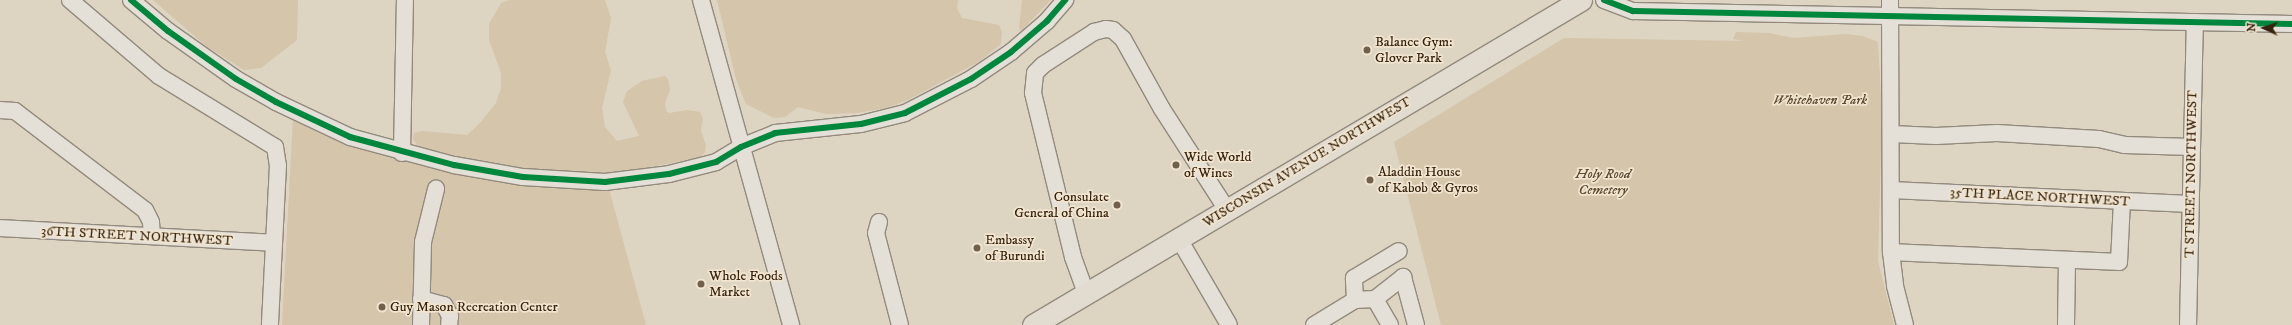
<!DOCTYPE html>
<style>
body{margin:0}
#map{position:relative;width:2292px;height:325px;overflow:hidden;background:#ded4c2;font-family:"IM FELL DW Pica",serif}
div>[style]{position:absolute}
.green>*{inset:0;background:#d4c5ab}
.roads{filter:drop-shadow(1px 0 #928a7d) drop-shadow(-1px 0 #928a7d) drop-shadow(0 1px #928a7d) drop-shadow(0 -1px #928a7d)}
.minor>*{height:16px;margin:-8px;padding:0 8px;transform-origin:8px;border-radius:8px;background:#e5e0d7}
.major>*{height:21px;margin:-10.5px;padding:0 10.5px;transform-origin:10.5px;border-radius:10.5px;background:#e1dbd0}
.cycleway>*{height:6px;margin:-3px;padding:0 3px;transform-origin:3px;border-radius:3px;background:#00873e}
.dots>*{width:11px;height:11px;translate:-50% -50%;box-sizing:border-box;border:2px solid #f1e5d0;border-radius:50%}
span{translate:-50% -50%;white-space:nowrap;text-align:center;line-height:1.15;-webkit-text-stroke:3.5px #f1e5d0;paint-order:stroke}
.poi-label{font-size:14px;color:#36220c}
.left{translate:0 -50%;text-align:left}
.right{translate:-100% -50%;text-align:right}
.park-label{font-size:14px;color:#5b482f;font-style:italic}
.street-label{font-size:14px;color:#36220c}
.north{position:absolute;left:2244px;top:8px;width:40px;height:40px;-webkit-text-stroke:3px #f1e5d0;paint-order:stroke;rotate:273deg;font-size:11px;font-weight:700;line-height:16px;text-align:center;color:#36220c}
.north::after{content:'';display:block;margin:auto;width:14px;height:18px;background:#36220c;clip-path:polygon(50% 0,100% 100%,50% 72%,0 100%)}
</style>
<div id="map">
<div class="green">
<div style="clip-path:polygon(153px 0,298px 0,297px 40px,261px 68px,244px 70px,206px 46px)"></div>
<div style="clip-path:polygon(510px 0,605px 0,611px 18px,605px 52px,611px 70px,602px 108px,605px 127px,617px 141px,639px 136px,623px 102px,627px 91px,642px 81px,665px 76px,668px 79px,670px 90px,665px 103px,666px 111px,669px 113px,687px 110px,700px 112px,703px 118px,701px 131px,706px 145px,705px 152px,700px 157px,662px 165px,598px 175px,520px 169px,449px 156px,418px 147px,413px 139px,414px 133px,422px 131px,467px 135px,480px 123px,496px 103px,501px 88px,501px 73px,489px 40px,489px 24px,501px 3px)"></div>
<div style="clip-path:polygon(717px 0,958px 0,957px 8px,962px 18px,999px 25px,1002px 32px,1001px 44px,980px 61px,908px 100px,886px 108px,857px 113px,826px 114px,798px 107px,785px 117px,774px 118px,746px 104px,736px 79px)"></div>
<div style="clip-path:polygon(1022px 0,1051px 0,1021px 31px,1019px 28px)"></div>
<div style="clip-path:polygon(1736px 32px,1768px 33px,1794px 38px,1846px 34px,1863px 36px,1878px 42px,1882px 112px,1878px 261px,1894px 325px,1441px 325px,1394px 142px,1564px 38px,1745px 41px,1733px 39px)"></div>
<div style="clip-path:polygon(293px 116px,344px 140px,609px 189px,646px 325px,282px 325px)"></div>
</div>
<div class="roads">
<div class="minor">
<div style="left:70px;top:0;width:117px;rotate:40.5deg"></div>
<div style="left:159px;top:76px;width:136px;rotate:31.5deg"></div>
<div style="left:275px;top:147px;width:18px;rotate:81deg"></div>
<div style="left:278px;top:165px;width:160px;rotate:92.9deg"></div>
<div style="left:131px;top:0;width:48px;rotate:40deg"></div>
<div style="left:168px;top:31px;width:83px;rotate:35.2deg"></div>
<div style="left:236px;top:79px;width:46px;rotate:29.9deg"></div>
<div style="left:276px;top:102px;width:82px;rotate:25.3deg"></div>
<div style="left:350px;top:137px;width:108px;rotate:15.1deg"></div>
<div style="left:454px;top:165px;width:70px;rotate:9.9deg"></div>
<div style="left:523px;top:177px;width:82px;rotate:3.5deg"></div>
<div style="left:605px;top:182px;width:64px;rotate:-7.1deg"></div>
<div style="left:669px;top:174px;width:49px;rotate:-14.3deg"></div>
<div style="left:716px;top:162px;width:29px;rotate:-31deg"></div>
<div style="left:741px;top:147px;width:37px;rotate:-22deg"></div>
<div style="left:775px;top:133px;width:86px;rotate:-6deg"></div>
<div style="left:861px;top:124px;width:45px;rotate:-14deg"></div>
<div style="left:905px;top:113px;width:74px;rotate:-27.3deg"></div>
<div style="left:971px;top:79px;width:48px;rotate:-34deg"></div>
<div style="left:1011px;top:52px;width:48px;rotate:-40.7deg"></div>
<div style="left:1047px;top:21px;width:28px;rotate:-49deg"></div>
<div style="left:701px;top:0;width:337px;rotate:74.5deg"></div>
<div style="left:1604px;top:0;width:31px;rotate:21deg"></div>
<div style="left:1633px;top:11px;width:659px;rotate:1.13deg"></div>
<div style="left:1890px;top:0;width:252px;rotate:89.8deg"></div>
<div style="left:1891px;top:252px;width:34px;rotate:83deg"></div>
<div style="left:1895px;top:286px;width:40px;rotate:75.6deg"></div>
<div style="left:0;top:110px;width:15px;rotate:4deg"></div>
<div style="left:15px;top:111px;width:163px;rotate:37.3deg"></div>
<div style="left:145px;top:210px;width:13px;rotate:63deg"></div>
<div style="left:151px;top:222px;width:14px;rotate:86deg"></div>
<div style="left:1891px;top:134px;width:45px;rotate:2.5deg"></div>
<div style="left:1936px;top:136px;width:61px;rotate:-2.8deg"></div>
<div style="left:1997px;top:133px;width:102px;rotate:3.4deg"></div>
<div style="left:2099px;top:139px;width:26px;rotate:13deg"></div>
<div style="left:2124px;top:145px;width:68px;rotate:1.7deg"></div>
<div style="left:402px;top:153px;width:153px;rotate:-88.9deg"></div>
<div style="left:1891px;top:190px;width:299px;rotate:2.7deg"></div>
<div style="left:879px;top:222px;width:11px;rotate:105deg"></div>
<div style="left:876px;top:233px;width:95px;rotate:75.4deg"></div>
<div style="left:0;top:228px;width:274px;rotate:3.1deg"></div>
<div style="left:1179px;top:239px;width:99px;rotate:59.8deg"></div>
<div style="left:1891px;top:252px;width:228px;rotate:2.5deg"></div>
<div style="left:2119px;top:262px;width:61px;rotate:-87.2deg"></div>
<div style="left:1086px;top:293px;width:38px;rotate:-110deg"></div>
<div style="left:1073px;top:257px;width:169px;rotate:-103.7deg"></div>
<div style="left:1033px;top:93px;width:20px;rotate:-84deg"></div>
<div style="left:1035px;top:73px;width:11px;rotate:-45deg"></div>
<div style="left:1043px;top:65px;width:61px;rotate:-32.9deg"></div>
<div style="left:1094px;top:32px;width:12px;rotate:-14deg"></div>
<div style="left:1106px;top:29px;width:7px;rotate:8deg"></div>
<div style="left:1113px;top:30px;width:13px;rotate:42deg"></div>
<div style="left:1123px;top:39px;width:80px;rotate:60.9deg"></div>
<div style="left:1162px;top:109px;width:120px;rotate:57.2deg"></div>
<div style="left:421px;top:299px;width:24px;rotate:15deg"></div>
<div style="left:444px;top:305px;width:13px;rotate:61deg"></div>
<div style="left:450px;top:316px;width:9px;rotate:96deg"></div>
<div style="left:1375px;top:299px;width:30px;rotate:60deg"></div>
<div style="left:1355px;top:300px;width:22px;rotate:-93deg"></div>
<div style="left:1354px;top:278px;width:52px;rotate:-31deg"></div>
<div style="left:421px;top:325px;width:83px;rotate:-88.6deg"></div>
<div style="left:423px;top:242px;width:55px;rotate:-76.2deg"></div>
<div style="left:1314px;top:325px;width:48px;rotate:-31.4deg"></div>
<div style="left:1355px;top:300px;width:20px;rotate:-3deg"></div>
<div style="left:1375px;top:299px;width:36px;rotate:-38deg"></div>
<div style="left:1403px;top:277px;width:50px;rotate:74.8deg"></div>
<div style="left:2066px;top:325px;width:65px;rotate:-89.1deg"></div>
<div style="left:2188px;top:325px;width:303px;rotate:-88.7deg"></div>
</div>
<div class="major">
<div style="left:1033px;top:325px;width:637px;rotate:-30.67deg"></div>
</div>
</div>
<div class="cycleway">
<div style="left:131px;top:0;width:48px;rotate:40deg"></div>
<div style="left:168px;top:31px;width:83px;rotate:35.2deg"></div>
<div style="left:236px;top:79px;width:46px;rotate:29.9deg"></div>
<div style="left:276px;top:102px;width:82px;rotate:25.3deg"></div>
<div style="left:350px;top:137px;width:108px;rotate:15.1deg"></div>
<div style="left:454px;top:165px;width:70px;rotate:9.9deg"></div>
<div style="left:523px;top:177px;width:82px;rotate:3.5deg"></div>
<div style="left:605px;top:182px;width:64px;rotate:-7.1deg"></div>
<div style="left:669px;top:174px;width:49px;rotate:-14.3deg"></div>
<div style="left:716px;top:162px;width:29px;rotate:-31deg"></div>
<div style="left:741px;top:147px;width:37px;rotate:-22deg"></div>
<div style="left:775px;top:133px;width:86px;rotate:-6deg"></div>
<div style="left:861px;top:124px;width:45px;rotate:-14deg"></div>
<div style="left:905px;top:113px;width:74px;rotate:-27.3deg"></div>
<div style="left:971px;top:79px;width:48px;rotate:-34deg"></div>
<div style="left:1011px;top:52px;width:48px;rotate:-40.7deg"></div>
<div style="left:1047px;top:21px;width:28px;rotate:-49deg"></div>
<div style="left:1604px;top:0;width:31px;rotate:21deg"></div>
<div style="left:1633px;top:11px;width:659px;rotate:1.13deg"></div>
</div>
<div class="dots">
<div style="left:1367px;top:50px;background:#71604c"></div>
<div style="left:1176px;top:165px;background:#71604c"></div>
<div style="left:1370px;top:180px;background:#71604c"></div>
<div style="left:1117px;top:205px;background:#71604c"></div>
<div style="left:977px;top:248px;background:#71604c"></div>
<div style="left:701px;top:284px;background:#71604c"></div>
<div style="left:382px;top:307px;background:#71604c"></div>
</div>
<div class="poi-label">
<span class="left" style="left:1375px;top:50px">Balance Gym:<br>Glover Park</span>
<span class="left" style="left:1184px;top:165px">Wide World<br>of Wines</span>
<span class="left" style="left:1378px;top:180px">Aladdin House<br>of Kabob &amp; Gyros</span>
<span class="right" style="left:1109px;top:205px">Consulate<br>General of China</span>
<span class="left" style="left:985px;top:248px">Embassy<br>of Burundi</span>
<span class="left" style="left:709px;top:284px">Whole Foods<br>Market</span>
<span class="left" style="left:390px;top:307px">Guy Mason Recreation Center</span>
</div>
<div class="park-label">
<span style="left:1820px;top:100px">Whitehaven Park</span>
<span style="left:1603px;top:182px">Holy Rood<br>Cemetery</span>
</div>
<div class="street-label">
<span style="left:1307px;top:162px;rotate:-31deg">WISCONSIN AVENUE NORTHWEST</span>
<span style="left:2191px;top:174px;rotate:-89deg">T STREET NORTHWEST</span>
<span style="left:2040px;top:197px;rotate:3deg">35TH PLACE NORTHWEST</span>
<span style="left:137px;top:236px;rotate:3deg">36TH STREET NORTHWEST</span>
</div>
<div class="north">N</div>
</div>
